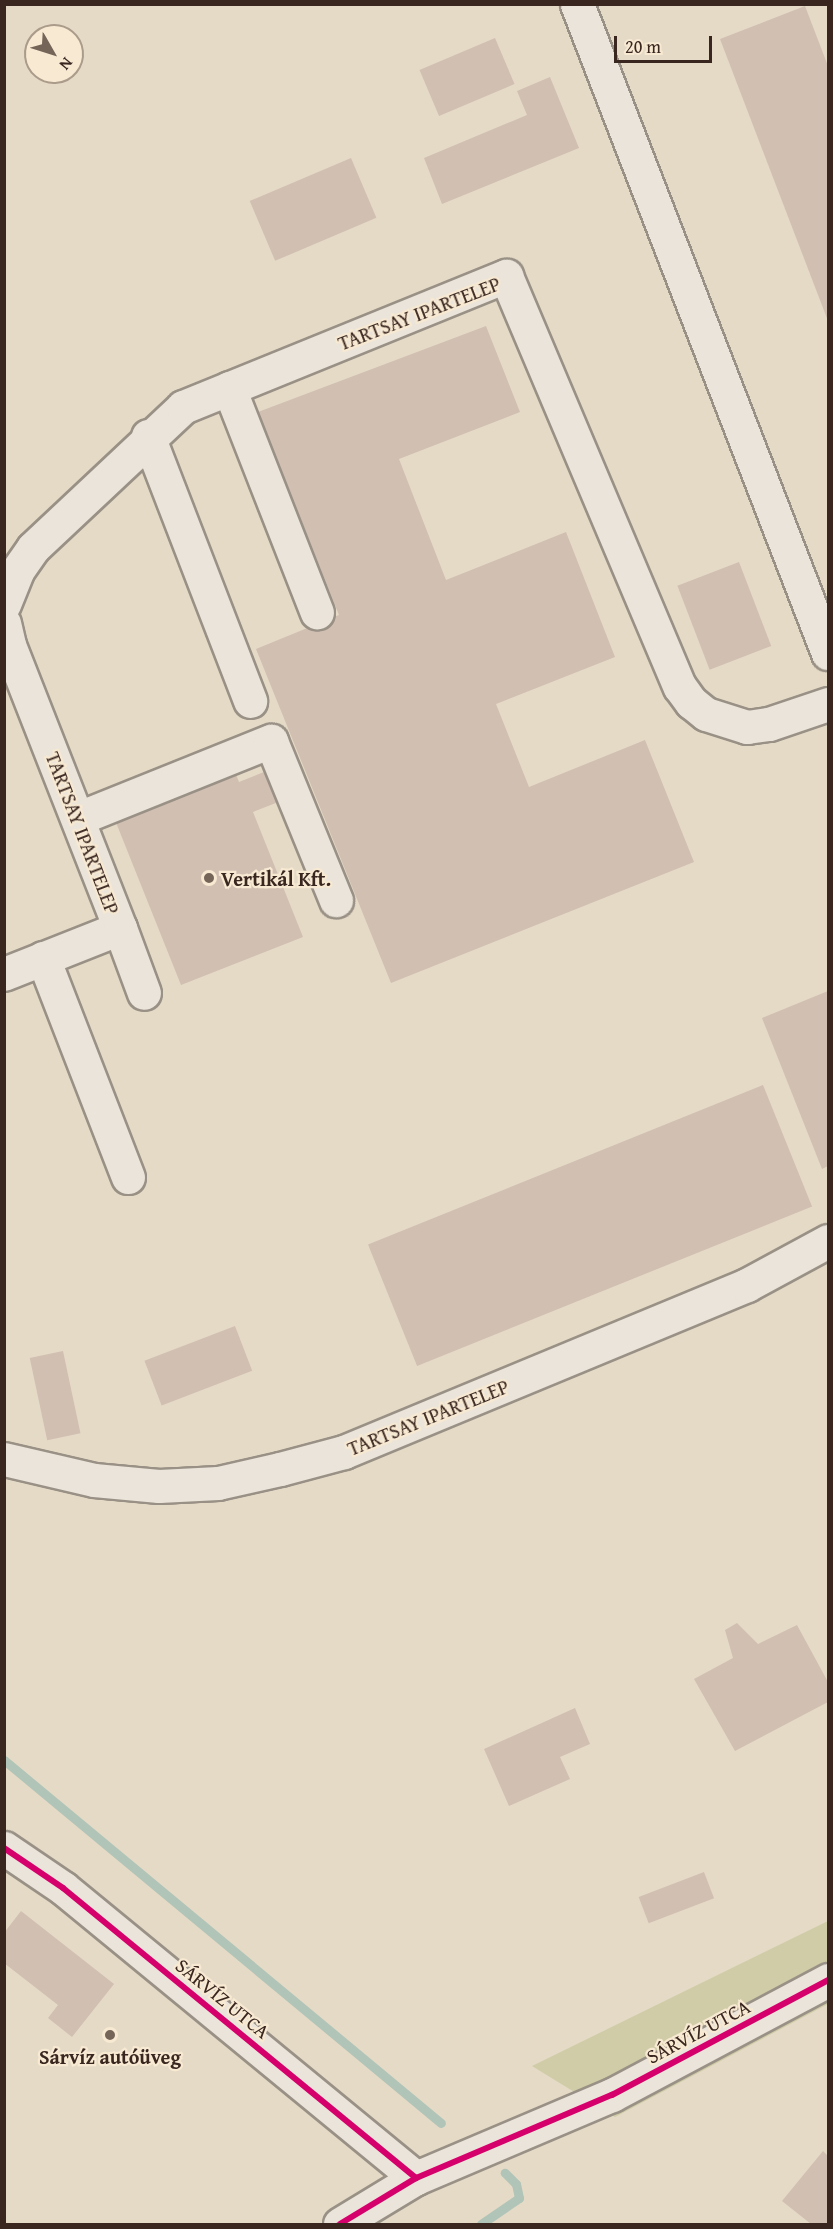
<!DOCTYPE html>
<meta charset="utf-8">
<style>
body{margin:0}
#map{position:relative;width:833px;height:2229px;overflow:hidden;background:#e5dac6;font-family:"Gentium Book Plus",serif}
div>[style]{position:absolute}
.green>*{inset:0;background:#d0cca7}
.stream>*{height:9px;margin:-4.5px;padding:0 4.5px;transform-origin:4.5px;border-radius:4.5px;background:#b1c4b8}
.building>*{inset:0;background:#d1bfb2;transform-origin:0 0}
.roads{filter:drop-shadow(2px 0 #9a9186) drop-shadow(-2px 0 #9a9186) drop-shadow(0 2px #9a9186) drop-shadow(0 -2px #9a9186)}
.minor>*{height:33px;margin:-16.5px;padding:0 16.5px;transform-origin:16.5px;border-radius:16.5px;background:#eae4da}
.cycleway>*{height:6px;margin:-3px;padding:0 3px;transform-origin:3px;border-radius:3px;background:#d6006c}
.dots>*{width:16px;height:16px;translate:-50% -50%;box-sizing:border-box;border:3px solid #f7e9d2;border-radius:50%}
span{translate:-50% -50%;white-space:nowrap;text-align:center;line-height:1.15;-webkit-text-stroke:4.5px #f7e9d2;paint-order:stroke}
.street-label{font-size:20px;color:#39261f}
.poi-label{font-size:20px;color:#39261f;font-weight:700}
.left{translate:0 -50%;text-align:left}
.frame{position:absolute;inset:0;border:6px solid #39261f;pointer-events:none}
.north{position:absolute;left:24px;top:24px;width:60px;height:60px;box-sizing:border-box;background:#f7e9d2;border:2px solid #ab9b8a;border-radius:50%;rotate:129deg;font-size:16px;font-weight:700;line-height:24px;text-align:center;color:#39261f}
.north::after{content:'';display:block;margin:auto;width:21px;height:27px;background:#756559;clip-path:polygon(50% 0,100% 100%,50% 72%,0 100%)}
.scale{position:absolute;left:614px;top:36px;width:98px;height:27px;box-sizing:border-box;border:3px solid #39261f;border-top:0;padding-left:8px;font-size:18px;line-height:21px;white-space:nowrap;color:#39261f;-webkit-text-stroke:4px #f7e9d2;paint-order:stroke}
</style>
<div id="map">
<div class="green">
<div style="clip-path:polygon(828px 1921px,828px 2004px,615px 2117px,532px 2066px)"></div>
</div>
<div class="stream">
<div style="left:4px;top:1760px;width:568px;rotate:39.72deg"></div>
<div style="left:481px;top:2224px;width:46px;rotate:-34.4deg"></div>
<div style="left:519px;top:2198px;width:14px;rotate:-102deg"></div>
<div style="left:516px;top:2184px;width:16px;rotate:-135deg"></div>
</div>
<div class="building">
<div style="clip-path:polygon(805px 6px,828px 66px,828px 321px,720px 39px)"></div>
<div style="left:495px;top:38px;width:50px;height:82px;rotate:67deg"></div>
<div style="clip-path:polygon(550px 77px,579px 148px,442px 204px,424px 158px,527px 115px,517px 91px)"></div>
<div style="left:351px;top:158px;width:65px;height:110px;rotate:67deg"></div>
<div style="clip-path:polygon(486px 326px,520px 412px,399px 459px,446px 580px,566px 532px,615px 657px,496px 704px,529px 787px,645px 740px,694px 862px,391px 983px,256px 649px,339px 615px,258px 412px)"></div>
<div style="left:739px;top:562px;width:90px;height:66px;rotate:69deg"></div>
<div style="clip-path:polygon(269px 770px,281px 801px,253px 812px,303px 937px,181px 985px,115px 820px,235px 772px,239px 782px)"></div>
<div style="clip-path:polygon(828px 991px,828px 1166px,822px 1169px,762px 1018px)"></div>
<div style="left:763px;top:1085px;width:131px;height:426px;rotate:68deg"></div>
<div style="left:235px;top:1326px;width:48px;height:97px;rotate:69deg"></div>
<div style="left:63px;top:1351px;width:84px;height:34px;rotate:78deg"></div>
<div style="clip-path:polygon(737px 1623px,758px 1644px,797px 1625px,828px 1682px,828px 1702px,735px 1751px,694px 1679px,733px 1658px,725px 1630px)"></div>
<div style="clip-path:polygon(575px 1708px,590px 1744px,560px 1757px,570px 1779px,509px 1806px,484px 1749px)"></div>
<div style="left:704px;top:1872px;width:28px;height:70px;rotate:69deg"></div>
<div style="clip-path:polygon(21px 1911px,114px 1984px,72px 2037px,48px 2018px,58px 2005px,4px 1963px,4px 1933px)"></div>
<div style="clip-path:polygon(823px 2151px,828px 2156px,828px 2224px,811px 2224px,782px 2201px)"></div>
</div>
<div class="roads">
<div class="minor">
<div style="left:577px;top:4px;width:696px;rotate:68.86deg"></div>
<div style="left:229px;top:388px;width:241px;rotate:68.6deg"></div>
<div style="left:148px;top:436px;width:284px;rotate:68.9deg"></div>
<div style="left:4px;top:604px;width:35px;rotate:-68deg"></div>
<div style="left:17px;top:571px;width:28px;rotate:-55deg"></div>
<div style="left:33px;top:548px;width:206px;rotate:-43.2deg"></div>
<div style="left:183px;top:407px;width:349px;rotate:-22.1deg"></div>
<div style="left:506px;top:276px;width:446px;rotate:67.1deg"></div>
<div style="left:680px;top:687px;width:19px;rotate:54deg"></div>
<div style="left:691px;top:702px;width:19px;rotate:39deg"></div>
<div style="left:706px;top:714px;width:43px;rotate:17.6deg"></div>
<div style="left:747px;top:727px;width:22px;rotate:-8deg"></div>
<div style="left:769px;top:724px;width:62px;rotate:-18.7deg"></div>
<div style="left:4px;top:623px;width:23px;rotate:77deg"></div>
<div style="left:9px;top:645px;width:304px;rotate:68.6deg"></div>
<div style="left:120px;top:928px;width:125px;rotate:158.4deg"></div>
<div style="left:79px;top:818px;width:207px;rotate:-21.9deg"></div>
<div style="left:271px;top:741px;width:172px;rotate:67.8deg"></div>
<div style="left:120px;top:928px;width:69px;rotate:69.7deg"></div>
<div style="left:43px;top:958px;width:235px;rotate:68.8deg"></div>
<div style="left:4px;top:1459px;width:92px;rotate:13.1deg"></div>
<div style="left:94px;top:1480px;width:65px;rotate:5.3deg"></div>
<div style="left:159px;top:1486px;width:59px;rotate:-2.9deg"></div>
<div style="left:218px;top:1483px;width:64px;rotate:-12.7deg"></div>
<div style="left:280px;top:1469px;width:66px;rotate:-14.9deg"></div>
<div style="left:344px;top:1452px;width:436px;rotate:-22.5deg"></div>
<div style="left:747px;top:1285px;width:92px;rotate:-28.5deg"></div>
<div style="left:4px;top:1848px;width:71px;rotate:34.1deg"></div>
<div style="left:63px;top:1888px;width:457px;rotate:39.4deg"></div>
<div style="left:340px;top:2224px;width:89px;rotate:-31.2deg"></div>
<div style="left:416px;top:2178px;width:213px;rotate:-23deg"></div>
<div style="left:612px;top:2095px;width:245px;rotate:-28deg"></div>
</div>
</div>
<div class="cycleway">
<div style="left:4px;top:1848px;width:71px;rotate:34.1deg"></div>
<div style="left:63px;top:1888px;width:457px;rotate:39.4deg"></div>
<div style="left:340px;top:2224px;width:89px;rotate:-31.2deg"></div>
<div style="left:416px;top:2178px;width:213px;rotate:-23deg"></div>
<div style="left:612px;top:2095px;width:245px;rotate:-28deg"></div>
</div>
<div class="dots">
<div style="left:209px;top:878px;background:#756559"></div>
<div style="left:110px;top:2035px;background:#756559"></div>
</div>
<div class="street-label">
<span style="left:419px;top:313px;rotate:-21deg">TARTSAY IPARTELEP</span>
<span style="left:83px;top:833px;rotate:69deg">TARTSAY IPARTELEP</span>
<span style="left:428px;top:1417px;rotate:-22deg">TARTSAY IPARTELEP</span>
<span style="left:223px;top:1998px;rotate:39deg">SÁRVÍZ UTCA</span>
<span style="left:698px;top:2031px;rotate:-28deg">SÁRVÍZ UTCA</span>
</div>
<div class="poi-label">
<span class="left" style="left:221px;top:878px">Vertikál Kft.</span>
<span style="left:110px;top:2056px">Sárvíz autóüveg</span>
</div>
<div class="frame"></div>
<div class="north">N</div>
<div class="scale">20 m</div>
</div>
